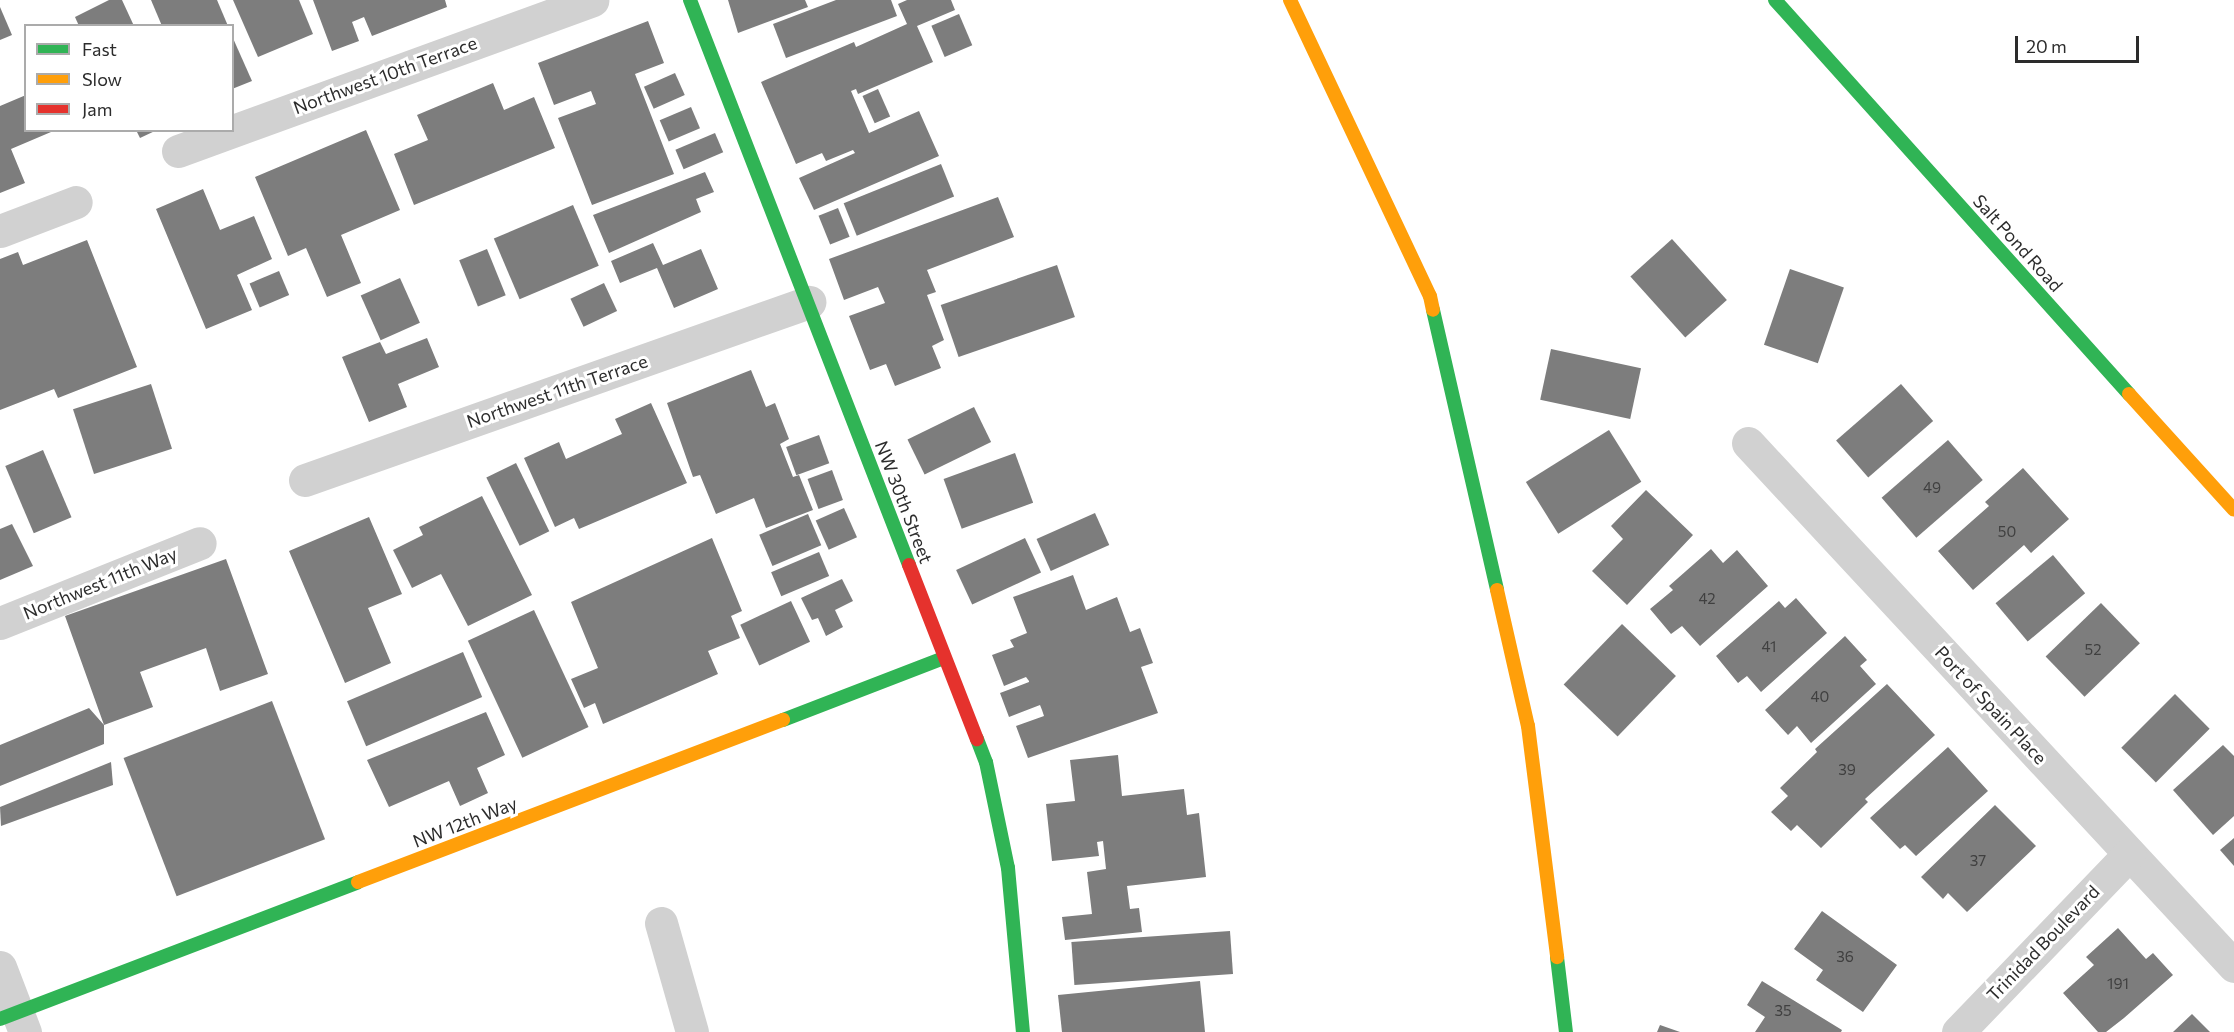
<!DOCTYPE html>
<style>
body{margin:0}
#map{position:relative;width:2234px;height:1032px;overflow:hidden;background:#fff;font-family:Commissioner,sans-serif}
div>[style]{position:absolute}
.building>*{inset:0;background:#7d7d7d;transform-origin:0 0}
.street>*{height:33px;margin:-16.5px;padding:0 16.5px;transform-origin:16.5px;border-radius:16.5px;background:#d1d1d1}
.fast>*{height:14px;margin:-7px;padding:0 7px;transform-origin:7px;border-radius:7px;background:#30b455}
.slow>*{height:14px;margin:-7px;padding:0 7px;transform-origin:7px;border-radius:7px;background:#ff9f0a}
.jam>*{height:14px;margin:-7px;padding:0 7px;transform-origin:7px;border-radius:7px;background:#e5322d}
span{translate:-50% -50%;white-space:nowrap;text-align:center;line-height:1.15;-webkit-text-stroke:6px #fff;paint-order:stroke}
.number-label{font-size:15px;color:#404040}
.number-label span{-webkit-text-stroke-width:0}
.street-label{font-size:18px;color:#2c2c2c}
.legend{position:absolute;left:24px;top:24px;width:210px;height:108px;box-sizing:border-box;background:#fff;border:2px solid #ababab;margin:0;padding:8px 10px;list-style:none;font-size:18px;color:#2c2c2c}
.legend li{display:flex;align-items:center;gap:12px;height:30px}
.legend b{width:30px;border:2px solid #ababab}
.scale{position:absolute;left:2015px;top:36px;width:124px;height:27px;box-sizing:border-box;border:3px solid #2c2c2c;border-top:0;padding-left:8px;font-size:18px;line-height:21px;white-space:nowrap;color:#2c2c2c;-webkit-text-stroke:4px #fff;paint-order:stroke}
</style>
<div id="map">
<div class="building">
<div style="clip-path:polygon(109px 0,122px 0,134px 26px,79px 26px,75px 17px)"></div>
<div style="clip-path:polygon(151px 0,217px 0,228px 26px,162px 26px)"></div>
<div style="clip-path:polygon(233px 0,299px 0,313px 34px,258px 57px)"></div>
<div style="clip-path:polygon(313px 0,445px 0,447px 7px,372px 36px,364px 17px,352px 22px,359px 41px,332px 51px)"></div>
<div style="clip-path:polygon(728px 0,805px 0,808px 7px,738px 33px)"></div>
<div style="clip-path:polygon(836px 0,891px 0,897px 16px,786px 58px,773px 24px)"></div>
<div style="clip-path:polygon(907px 0,951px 0,955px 10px,917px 26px,933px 62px,858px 94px,856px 89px,851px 91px,869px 133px,919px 111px,939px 156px,814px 210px,799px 178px,855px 153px,853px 150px,826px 161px,822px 153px,796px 164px,761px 82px,854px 42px,856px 47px,907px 24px,898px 4px)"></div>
<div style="clip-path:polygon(0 7px,12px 35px,0 40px)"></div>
<div style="left:959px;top:14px;width:34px;height:30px;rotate:67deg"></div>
<div style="clip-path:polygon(648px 21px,664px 63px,635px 74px,674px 174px,592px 205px,558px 118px,596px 104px,591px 91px,554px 105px,538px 63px)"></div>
<div style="clip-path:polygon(232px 36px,252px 81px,232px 89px)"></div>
<div style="left:675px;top:73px;width:24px;height:34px;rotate:66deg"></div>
<div style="clip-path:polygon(493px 83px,504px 110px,534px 97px,555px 148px,414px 205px,394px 154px,428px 140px,417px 115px)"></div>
<div style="left:878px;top:89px;width:30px;height:17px;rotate:66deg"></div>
<div style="clip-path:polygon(26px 95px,26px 130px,51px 132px,11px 149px,25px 183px,0 193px,0 106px)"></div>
<div style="left:691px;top:107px;width:23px;height:34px;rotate:67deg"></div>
<div style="clip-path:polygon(136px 130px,157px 130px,140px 138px)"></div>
<div style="clip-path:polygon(366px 130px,400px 210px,341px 235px,361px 283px,327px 297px,306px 248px,288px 256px,255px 177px)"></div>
<div style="left:715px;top:133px;width:21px;height:43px;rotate:67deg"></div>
<div style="left:941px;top:164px;width:35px;height:105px;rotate:68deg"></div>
<div style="clip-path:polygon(705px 172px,714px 192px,696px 199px,701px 212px,609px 253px,593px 215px)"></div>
<div style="clip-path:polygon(203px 189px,220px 230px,254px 216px,272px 259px,237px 275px,252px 310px,206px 329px,156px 209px)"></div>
<div style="clip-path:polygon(998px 197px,1014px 237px,927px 270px,936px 292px,927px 295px,944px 340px,932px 346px,941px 368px,895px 386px,886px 364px,870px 370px,849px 316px,885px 303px,878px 287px,844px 300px,829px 259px)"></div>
<div style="left:573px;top:205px;width:66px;height:86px;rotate:67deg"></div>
<div style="left:838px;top:208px;width:31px;height:21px;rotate:68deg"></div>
<div style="left:1672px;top:239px;width:82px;height:56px;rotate:48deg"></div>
<div style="clip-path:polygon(87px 240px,137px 367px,58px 398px,54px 389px,0 410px,0 259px,18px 252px,23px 265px)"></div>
<div style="clip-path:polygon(653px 243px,663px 265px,701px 249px,718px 289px,674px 308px,657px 268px,620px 283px,611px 261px)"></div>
<div style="left:487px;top:249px;width:50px;height:30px;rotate:68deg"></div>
<div style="left:1057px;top:265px;width:55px;height:123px;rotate:71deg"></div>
<div style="left:1790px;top:269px;width:57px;height:80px;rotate:19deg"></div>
<div style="left:279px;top:271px;width:26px;height:32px;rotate:67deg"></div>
<div style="left:400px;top:278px;width:49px;height:43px;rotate:66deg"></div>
<div style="left:604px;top:283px;width:31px;height:37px;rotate:65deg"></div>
<div style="clip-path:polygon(427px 338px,439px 367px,398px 384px,407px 407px,369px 422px,342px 357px,380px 342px,386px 354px)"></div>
<div style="left:1551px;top:349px;width:92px;height:52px;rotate:12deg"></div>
<div style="clip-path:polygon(751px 370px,766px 407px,775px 403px,789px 439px,780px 444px,793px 477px,799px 475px,813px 510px,766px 528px,754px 498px,716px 514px,700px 475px,693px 477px,667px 403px)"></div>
<div style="left:151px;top:384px;width:68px;height:82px;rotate:72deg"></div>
<div style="left:1901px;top:384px;width:49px;height:86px;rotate:49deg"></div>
<div style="clip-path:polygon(651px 403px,687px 483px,579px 529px,574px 518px,555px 527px,524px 458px,559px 442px,566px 459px,622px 434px,615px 419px)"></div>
<div style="left:974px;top:407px;width:39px;height:74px;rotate:64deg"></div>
<div style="left:1609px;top:430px;width:61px;height:98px;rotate:58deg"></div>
<div style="left:819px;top:435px;width:30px;height:35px;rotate:70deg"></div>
<div style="left:1948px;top:440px;width:53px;height:88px;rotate:49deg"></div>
<div style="left:43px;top:450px;width:73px;height:41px;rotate:67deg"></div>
<div style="left:1015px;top:453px;width:53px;height:76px;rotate:70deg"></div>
<div style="left:516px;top:463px;width:76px;height:33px;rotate:64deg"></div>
<div style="clip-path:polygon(2023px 468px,2069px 519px,2031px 553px,2024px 545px,1973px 590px,1938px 551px,1989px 506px,1985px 502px)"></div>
<div style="left:832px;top:470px;width:32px;height:26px;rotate:70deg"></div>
<div style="clip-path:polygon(1646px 490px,1693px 535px,1627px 605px,1592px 571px,1623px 539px,1611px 526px)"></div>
<div style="clip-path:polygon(482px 496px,532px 595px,468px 626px,441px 574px,412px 588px,393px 550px,423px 535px,419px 527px)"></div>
<div style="left:844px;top:508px;width:32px;height:31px;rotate:66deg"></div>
<div style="left:1095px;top:513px;width:35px;height:64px;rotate:66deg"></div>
<div style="left:808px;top:514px;width:34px;height:53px;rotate:67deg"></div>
<div style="clip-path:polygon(369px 517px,402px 594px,368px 608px,391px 663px,345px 683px,289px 551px)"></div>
<div style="clip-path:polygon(12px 524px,33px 566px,0 580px,0 529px)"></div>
<div style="clip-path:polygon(712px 538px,742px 611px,731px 616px,740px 638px,708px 651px,718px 674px,603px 724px,595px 703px,584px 708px,571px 679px,598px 668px,571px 602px)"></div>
<div style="left:1025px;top:538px;width:38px;height:76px;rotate:65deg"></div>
<div style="clip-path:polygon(1711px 549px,1723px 563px,1737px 550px,1768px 586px,1700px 646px,1682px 626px,1671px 634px,1650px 609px,1673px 590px,1669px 586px)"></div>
<div style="left:819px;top:552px;width:26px;height:52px;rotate:67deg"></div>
<div style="left:2053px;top:555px;width:50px;height:75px;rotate:50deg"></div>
<div style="clip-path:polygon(226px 559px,268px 674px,220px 691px,206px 648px,140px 672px,153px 707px,104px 725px,104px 744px,0 786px,0 745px,89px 708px,104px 725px,65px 616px)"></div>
<div style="clip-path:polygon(1073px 575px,1086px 610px,1117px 597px,1130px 632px,1140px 628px,1153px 663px,1141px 667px,1158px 713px,1028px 758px,1016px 726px,1044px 716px,1042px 710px,1040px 705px,1009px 717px,1000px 693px,1029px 682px,1029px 681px,1026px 677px,1004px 686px,992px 655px,1014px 647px,1010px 640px,1027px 633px,1013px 597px)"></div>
<div style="clip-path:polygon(842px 579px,853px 601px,835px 610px,843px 627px,826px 636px,818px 618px,812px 620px,801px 598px)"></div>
<div style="clip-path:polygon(1796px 598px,1827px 633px,1761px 692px,1747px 676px,1738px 683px,1716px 656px,1779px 601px,1785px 608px)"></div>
<div style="left:791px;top:601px;width:45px;height:56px;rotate:65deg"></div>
<div style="left:2101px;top:603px;width:56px;height:77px;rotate:46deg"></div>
<div style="left:534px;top:610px;width:129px;height:73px;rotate:65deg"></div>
<div style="left:1622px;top:624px;width:75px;height:84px;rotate:44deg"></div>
<div style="clip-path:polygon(1845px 636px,1867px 660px,1860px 666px,1876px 684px,1811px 743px,1797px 726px,1788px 735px,1765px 710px)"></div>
<div style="left:463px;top:652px;width:49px;height:126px;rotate:67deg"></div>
<div style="clip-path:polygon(1887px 684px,1935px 735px,1865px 799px,1868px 802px,1821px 848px,1797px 825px,1791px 831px,1771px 812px,1788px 796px,1780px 788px,1817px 752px,1815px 749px)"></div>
<div style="left:2175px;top:694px;width:49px;height:76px;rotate:45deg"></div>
<div style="left:272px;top:701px;width:148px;height:159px;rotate:69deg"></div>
<div style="clip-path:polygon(486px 712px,505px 755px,477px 768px,488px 793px,460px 806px,449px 781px,389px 807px,367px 760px)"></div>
<div style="clip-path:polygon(2223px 745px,2234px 756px,2234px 816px,2213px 835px,2173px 790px)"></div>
<div style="clip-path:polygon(1948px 747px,1988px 791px,1916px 856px,1905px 845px,1900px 849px,1870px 818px)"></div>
<div style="clip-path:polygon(1118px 755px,1122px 796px,1184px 789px,1187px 815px,1199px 813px,1206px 877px,1127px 886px,1130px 909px,1139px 908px,1142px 932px,1065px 940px,1062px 917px,1092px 914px,1087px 872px,1106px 869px,1103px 841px,1097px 842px,1099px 856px,1052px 861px,1046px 804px,1075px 801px,1070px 760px)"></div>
<div style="clip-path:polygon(111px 762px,113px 785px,1px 826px,0 807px)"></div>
<div style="clip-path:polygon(1995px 805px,2036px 846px,1967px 912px,1948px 893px,1943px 899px,1921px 877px)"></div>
<div style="clip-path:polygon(2234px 838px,2234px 866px,2220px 850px)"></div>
<div style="clip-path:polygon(1822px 911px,1897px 965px,1863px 1012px,1816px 980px,1823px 970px,1794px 949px)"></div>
<div style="clip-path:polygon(2118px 928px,2146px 959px,2153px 953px,2173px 975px,2124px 1018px,2106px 1032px,2098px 1032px,2063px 993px,2094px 965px,2086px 957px)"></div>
<div style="left:1230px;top:931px;width:43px;height:159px;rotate:86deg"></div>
<div style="clip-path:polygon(1200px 981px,1205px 1032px,1062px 1032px,1058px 995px)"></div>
<div style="clip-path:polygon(1762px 981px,1842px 1030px,1841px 1032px,1755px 1032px,1765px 1017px,1747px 1005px)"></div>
<div style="clip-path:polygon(2192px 1014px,2210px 1032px,2173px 1032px)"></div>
<div style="clip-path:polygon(1660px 1025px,1680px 1032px,1657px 1032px)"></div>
</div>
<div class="street">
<div style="left:178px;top:151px;width:441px;rotate:-20deg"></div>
<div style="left:0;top:231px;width:81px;rotate:-20.9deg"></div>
<div style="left:1748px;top:443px;width:714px;rotate:47.1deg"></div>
<div style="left:305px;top:480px;width:535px;rotate:-19.45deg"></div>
<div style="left:0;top:623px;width:215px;rotate:-21.8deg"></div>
<div style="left:661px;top:923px;width:113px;rotate:74.1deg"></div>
<div style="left:0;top:967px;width:70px;rotate:69deg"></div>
<div style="left:1958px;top:1032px;width:247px;rotate:-46.1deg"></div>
</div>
<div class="fast">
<div style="left:690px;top:0;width:606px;rotate:68.81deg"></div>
<div style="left:1775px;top:0;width:530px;rotate:48.06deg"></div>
<div style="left:1433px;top:310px;width:287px;rotate:77.1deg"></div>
<div style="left:783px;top:720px;width:173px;rotate:-21.1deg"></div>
<div style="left:977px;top:739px;width:25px;rotate:69deg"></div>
<div style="left:986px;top:762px;width:108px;rotate:78.3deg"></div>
<div style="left:1008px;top:868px;width:165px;rotate:84.8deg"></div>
<div style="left:1557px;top:957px;width:76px;rotate:83.2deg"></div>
<div style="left:0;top:1019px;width:383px;rotate:-20.9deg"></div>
</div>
<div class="slow">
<div style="left:1290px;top:0;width:327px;rotate:64.7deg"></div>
<div style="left:1430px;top:296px;width:14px;rotate:78deg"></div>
<div style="left:2129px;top:394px;width:156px;rotate:47.8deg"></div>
<div style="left:1497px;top:590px;width:139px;rotate:77.2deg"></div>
<div style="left:1528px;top:726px;width:233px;rotate:82.8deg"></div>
<div style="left:358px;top:882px;width:455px;rotate:-20.9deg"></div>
</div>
<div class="jam">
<div style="left:909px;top:565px;width:187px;rotate:68.7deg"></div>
</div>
<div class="number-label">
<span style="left:1932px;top:488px">49</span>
<span style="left:2007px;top:532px">50</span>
<span style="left:1707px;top:599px">42</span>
<span style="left:1769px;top:647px">41</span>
<span style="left:2093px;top:650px">52</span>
<span style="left:1820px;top:697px">40</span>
<span style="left:1847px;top:770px">39</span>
<span style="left:1978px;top:861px">37</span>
<span style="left:1845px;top:957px">36</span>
<span style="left:2118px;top:984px">191</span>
<span style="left:1783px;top:1011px">35</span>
</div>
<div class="street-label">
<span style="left:385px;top:75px;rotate:-20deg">Northwest 10th Terrace</span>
<span style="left:2018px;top:243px;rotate:48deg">Salt Pond Road</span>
<span style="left:557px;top:391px;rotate:-19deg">Northwest 11th Terrace</span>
<span style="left:904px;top:502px;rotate:69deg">NW 30th Street</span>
<span style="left:100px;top:583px;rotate:-22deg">Northwest 11th Way</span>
<span style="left:1991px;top:705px;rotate:47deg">Port of Spain Place</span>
<span style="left:465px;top:822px;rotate:-21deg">NW 12th Way</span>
<span style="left:2043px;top:943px;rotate:-46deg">Trinidad Boulevard</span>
</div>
<ul class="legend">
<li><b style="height:8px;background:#30b455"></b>Fast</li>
<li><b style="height:8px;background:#ff9f0a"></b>Slow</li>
<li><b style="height:8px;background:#e5322d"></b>Jam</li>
</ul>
<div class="scale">20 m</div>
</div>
